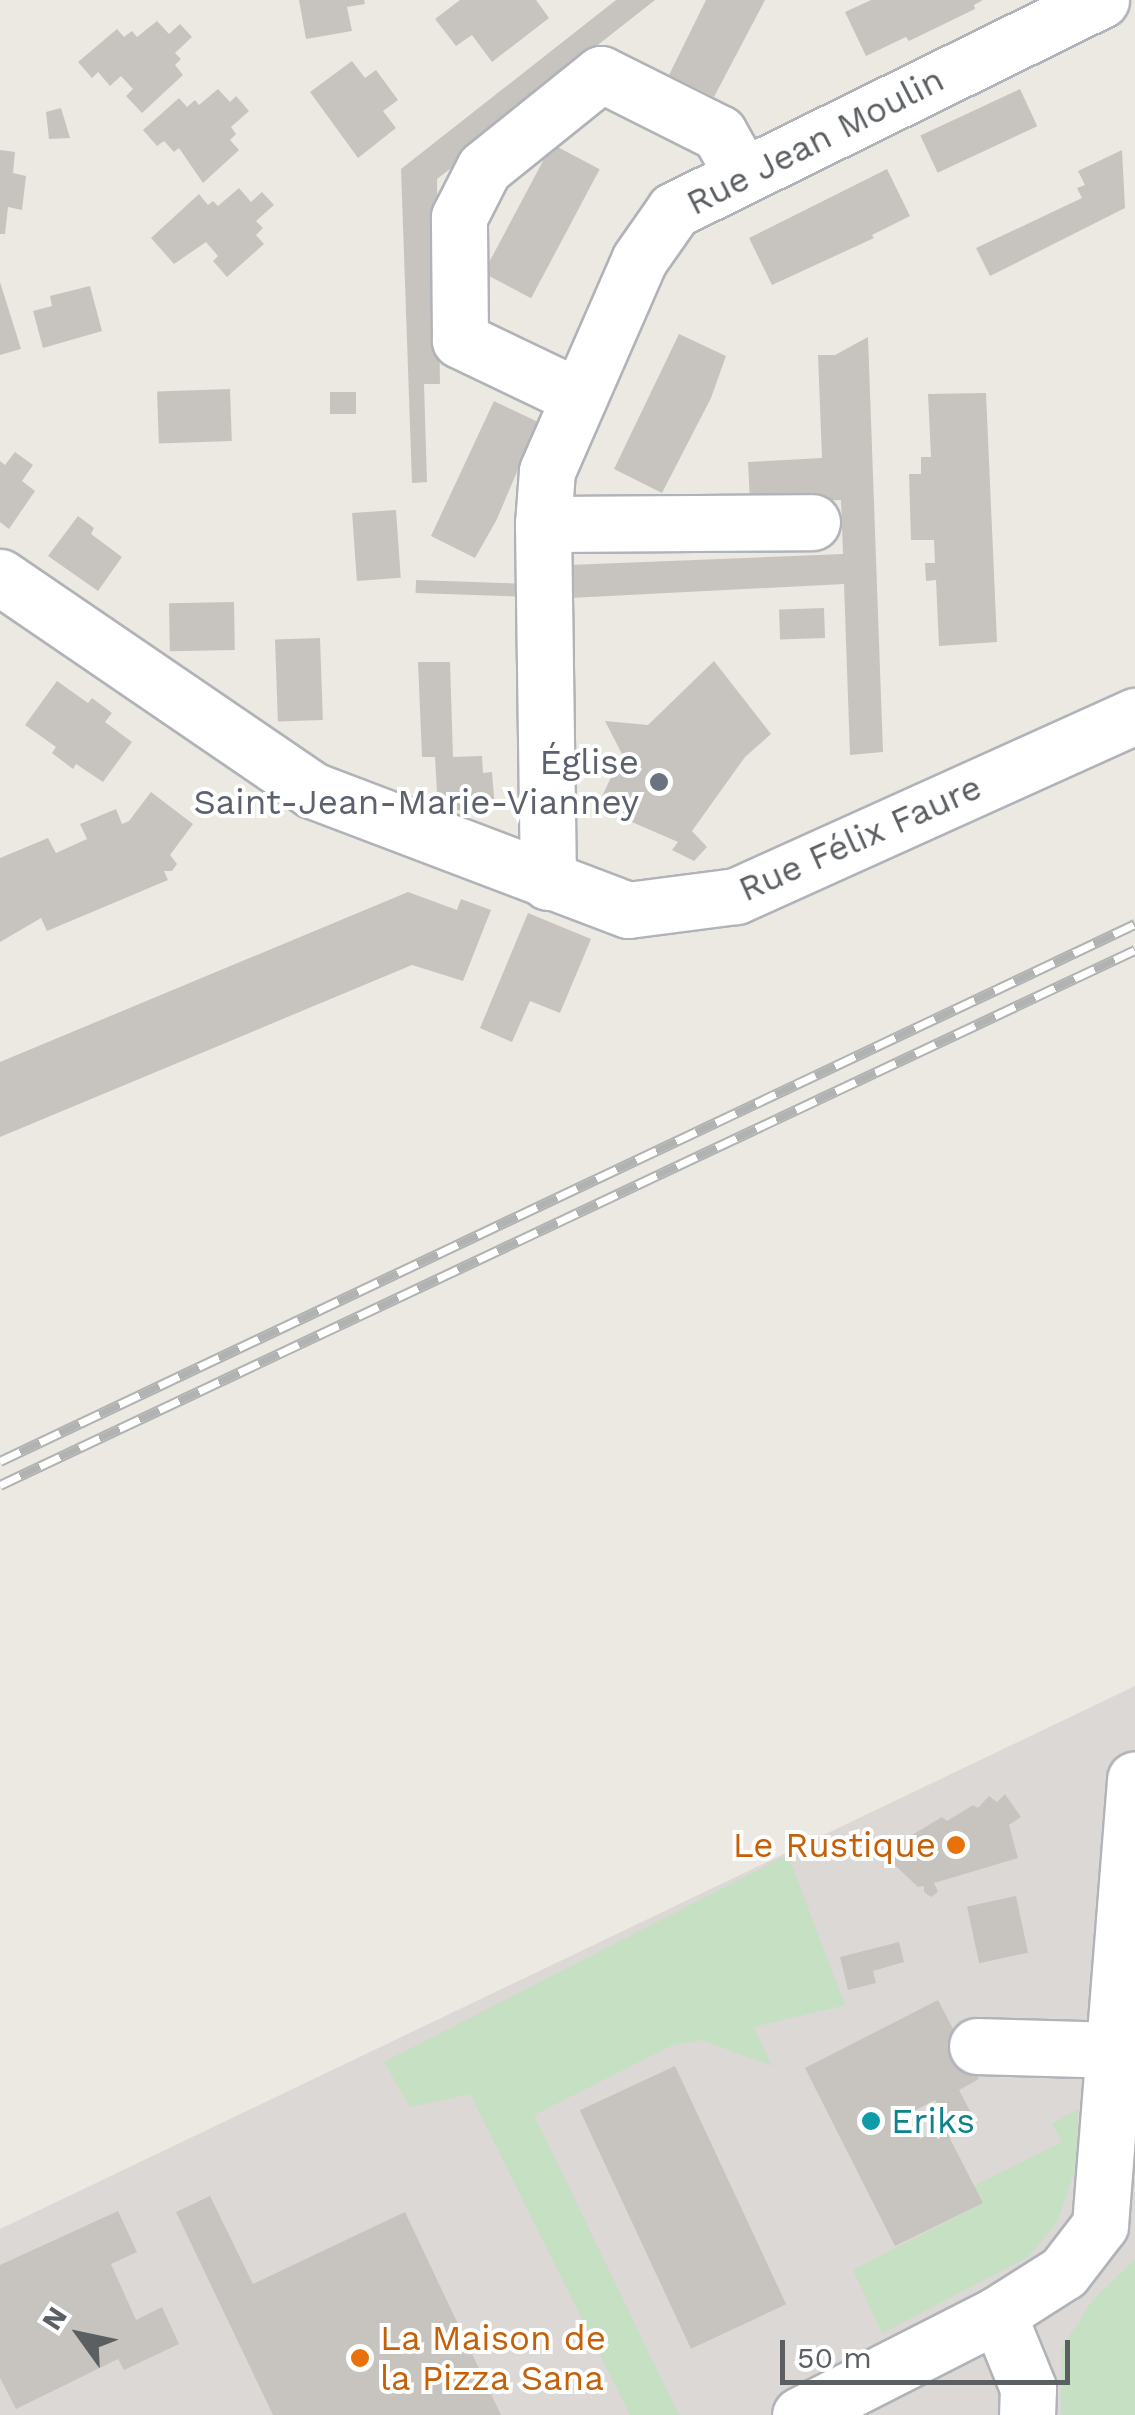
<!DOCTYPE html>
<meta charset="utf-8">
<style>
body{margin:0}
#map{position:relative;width:1135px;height:2415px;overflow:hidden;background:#ece9e3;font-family:"Work Sans",sans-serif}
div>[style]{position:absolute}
.industrial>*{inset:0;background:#dbd8d5}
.green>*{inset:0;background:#c5e0c2}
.building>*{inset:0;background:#c7c4c0;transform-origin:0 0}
.roads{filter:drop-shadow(2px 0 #b0b3b7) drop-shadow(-2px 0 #b0b3b7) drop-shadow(0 2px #b0b3b7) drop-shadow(0 -2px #b0b3b7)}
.minor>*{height:55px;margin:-27.5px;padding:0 27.5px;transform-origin:27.5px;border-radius:27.5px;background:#fff}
.rail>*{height:11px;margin-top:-5.5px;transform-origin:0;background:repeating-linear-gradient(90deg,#fff 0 22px,#b1b2b2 0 44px);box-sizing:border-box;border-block:2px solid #b1b2b2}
.dots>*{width:28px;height:28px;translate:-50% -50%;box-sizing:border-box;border:5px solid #fff;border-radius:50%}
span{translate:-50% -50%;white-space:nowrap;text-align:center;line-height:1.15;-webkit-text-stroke:8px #fff;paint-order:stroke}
.street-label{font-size:35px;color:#5b5f62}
.worship-label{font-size:35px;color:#5b616d}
.right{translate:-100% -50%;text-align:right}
.food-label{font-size:35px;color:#c56008}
.left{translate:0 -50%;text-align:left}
.culture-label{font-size:35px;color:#0d838f}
.north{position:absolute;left:30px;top:2285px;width:100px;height:100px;-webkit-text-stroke:8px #fff;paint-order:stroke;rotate:303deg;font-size:28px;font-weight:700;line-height:40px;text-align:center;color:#5b5f62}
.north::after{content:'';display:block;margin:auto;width:35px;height:45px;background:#5b5f62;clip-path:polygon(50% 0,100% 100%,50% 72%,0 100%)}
.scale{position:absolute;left:780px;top:2340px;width:290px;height:45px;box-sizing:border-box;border:5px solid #5b5f62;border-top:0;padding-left:12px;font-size:30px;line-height:35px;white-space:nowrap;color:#5b5f62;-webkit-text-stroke:8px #fff;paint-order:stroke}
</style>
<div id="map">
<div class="industrial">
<div style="clip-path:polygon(1135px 1686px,1135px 2415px,0 2415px,0 2229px)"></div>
</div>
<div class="green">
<div style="clip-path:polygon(788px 1855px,845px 2005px,754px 2027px,772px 2066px,702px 2040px,673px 2045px,534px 2115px,679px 2415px,630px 2415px,470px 2094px,410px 2107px,384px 2062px)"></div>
<div style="clip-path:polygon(1078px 2109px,1076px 2167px,1057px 2222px,1028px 2257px,882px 2333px,853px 2270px,983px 2203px,974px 2186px,1062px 2142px,1052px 2124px)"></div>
<div style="clip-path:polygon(1135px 2259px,1135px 2415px,1061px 2415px,1061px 2349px,1093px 2300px)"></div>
</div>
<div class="building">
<div style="clip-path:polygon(299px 0,364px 0,365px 4px,347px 7px,352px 31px,306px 39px)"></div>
<div style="clip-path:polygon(460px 0,536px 0,549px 18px,492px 62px,472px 35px,456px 46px,435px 19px)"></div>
<div style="clip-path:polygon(616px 0,655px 0,594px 48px,599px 55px,437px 179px,440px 384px,424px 384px,427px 482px,412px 483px,401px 169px)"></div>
<div style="clip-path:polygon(706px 0,765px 0,714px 97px,669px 75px)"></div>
<div style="clip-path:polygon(871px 0,983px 0,974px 5px,975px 9px,909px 41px,906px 37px,866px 56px,845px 12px)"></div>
<div style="clip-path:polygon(157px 21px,169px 34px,180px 24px,192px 37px,175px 53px,181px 59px,175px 65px,183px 75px,142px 113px,126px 96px,133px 89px,121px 76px,110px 86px,98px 72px,92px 78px,78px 62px,117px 29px,124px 37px,132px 31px,137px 37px)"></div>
<div style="clip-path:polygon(352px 61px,365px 78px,376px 70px,398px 100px,383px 111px,396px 128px,358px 158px,310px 92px)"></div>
<div style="clip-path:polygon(218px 89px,230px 102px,236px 96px,249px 111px,231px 127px,236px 134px,230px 140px,239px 150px,203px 183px,179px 148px,174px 152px,164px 141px,157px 146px,143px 130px,179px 98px,187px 107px,195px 100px,199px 105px)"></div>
<div style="left:1020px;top:89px;width:41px;height:110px;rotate:65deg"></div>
<div style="clip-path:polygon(61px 108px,70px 138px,49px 139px,46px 112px)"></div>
<div style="left:552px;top:144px;width:54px;height:146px;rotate:28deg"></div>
<div style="clip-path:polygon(0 150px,15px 152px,13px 173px,26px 176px,22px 210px,8px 207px,5px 234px,0 234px)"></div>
<div style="clip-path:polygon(1122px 150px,1125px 208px,990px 276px,976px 248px,1082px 198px,1077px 188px,1085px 185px,1078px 171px)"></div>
<div style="clip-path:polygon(887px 169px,910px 216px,872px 235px,874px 238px,772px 285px,749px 238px)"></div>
<div style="clip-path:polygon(239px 188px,251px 202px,262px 192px,274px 205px,256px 221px,263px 228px,256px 235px,264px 244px,227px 277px,213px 261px,218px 256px,206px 242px,174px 264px,151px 238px,199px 194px,208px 205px,213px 201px,218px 206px)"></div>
<div style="clip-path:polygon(0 282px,21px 349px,0 355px)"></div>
<div style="clip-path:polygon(90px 286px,102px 331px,43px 348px,33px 311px,52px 306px,50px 296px)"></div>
<div style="clip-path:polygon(679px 334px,726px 356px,711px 398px,662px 493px,614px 469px)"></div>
<div style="clip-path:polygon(868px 337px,883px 752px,850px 755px,844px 584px,570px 598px,569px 565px,843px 554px,841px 500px,750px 503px,748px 462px,822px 458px,818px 355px,835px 355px)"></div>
<div style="left:230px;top:389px;width:52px;height:73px;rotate:88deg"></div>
<div style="left:356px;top:392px;width:22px;height:26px;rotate:90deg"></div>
<div style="clip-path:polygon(986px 393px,997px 642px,939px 646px,936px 580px,926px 581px,925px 563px,935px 563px,934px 540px,911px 540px,909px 474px,921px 474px,921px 457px,931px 457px,928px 394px)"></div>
<div style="clip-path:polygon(494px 401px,538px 422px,497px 519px,475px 558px,431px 536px)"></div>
<div style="clip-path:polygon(15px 452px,33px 465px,22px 481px,35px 491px,9px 529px,0 522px,0 461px,5px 465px)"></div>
<div style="left:396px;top:510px;width:68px;height:44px;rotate:86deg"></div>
<div style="clip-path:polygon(78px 516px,94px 528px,91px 534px,122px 557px,98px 591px,48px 556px)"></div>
<div style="left:416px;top:580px;width:101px;height:13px;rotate:2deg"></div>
<div style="left:234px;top:602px;width:48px;height:65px;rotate:89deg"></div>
<div style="left:824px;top:608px;width:30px;height:45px;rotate:88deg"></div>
<div style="left:320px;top:638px;width:82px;height:45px;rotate:88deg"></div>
<div style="clip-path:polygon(714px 661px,771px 734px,745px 757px,692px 831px,707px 847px,694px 861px,672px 850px,678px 842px,597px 807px,622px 754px,605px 721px,648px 725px)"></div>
<div style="clip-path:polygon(418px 662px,450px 662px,453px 757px,482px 756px,483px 773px,492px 772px,495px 809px,438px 811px,435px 757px,422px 757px)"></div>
<div style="clip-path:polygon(57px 681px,88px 703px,92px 698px,112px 713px,105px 722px,132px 742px,103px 782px,76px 764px,73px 769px,52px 753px,56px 747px,25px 725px)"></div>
<div style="clip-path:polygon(151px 792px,193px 824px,170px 855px,177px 864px,172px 871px,164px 871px,168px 880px,47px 931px,41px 918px,0 942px,0 858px,48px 838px,56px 853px,87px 839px,80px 824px,116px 809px,122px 824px,129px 821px)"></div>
<div style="clip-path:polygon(408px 892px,457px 910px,461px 899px,491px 910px,463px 981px,412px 965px,0 1137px,0 1062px)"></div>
<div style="clip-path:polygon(528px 913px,591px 939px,560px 1013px,530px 1001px,512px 1042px,480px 1028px)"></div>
<div style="clip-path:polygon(1005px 1794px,1021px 1817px,1009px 1825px,1018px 1858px,934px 1883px,938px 1892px,931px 1897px,924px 1892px,924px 1886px,918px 1887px,882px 1853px,942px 1817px,947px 1821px,973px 1805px,978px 1808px,989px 1796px,997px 1802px)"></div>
<div style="left:1016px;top:1896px;width:58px;height:50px;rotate:78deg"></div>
<div style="clip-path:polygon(899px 1942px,904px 1962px,873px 1971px,876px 1983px,848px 1990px,840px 1957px)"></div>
<div style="clip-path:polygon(938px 2000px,979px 2079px,959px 2090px,970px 2111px,946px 2124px,935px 2100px,908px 2114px,920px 2139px,944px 2127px,983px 2203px,895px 2246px,805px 2068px)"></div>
<div style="left:675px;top:2066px;width:263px;height:105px;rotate:65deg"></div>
<div style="clip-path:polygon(210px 2196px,253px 2284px,405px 2212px,501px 2415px,273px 2415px,176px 2212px)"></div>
<div style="clip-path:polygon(118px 2211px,137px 2252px,111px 2264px,136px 2320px,162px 2307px,179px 2344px,124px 2370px,118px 2359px,16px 2409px,0 2378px,0 2265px)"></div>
</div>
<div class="roads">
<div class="minor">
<div style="left:579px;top:397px;width:132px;rotate:-154.4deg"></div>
<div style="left:460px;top:340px;width:123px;rotate:-90.5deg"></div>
<div style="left:459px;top:217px;width:55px;rotate:-63deg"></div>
<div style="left:484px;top:168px;width:150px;rotate:-38.8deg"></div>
<div style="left:601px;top:74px;width:132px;rotate:26.6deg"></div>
<div style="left:719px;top:133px;width:47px;rotate:60.7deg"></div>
<div style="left:543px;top:524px;width:269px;rotate:-0.4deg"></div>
<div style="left:0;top:577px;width:378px;rotate:34.3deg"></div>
<div style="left:312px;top:790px;width:338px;rotate:20.8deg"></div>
<div style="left:628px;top:910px;width:109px;rotate:-7.4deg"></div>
<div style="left:736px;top:896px;width:438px;rotate:-24.3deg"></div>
<div style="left:548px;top:882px;width:358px;rotate:-90.8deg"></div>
<div style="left:543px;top:524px;width:53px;rotate:-85.7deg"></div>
<div style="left:547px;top:471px;width:230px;rotate:-66.4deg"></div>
<div style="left:639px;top:260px;width:61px;rotate:-55deg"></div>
<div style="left:674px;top:210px;width:476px;rotate:-26.2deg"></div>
<div style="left:977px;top:2046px;width:140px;rotate:1.6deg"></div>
<div style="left:998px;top:2314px;width:80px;rotate:67.9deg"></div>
<div style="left:1028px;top:2388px;width:27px;rotate:92deg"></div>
<div style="left:800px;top:2415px;width:222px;rotate:-27deg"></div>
<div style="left:998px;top:2314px;width:78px;rotate:-32.5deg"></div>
<div style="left:1064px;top:2272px;width:59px;rotate:-52.5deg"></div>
<div style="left:1100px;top:2225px;width:447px;rotate:-85.5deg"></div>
</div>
</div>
<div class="rail">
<div style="left:0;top:1461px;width:1256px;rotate:-25.32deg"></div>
<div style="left:0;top:1485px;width:1255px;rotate:-25.24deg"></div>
</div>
<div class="dots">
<div style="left:659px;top:782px;background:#6b7280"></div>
<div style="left:956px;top:1845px;background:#e8710a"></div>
<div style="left:871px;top:2121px;background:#0f9aa8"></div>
<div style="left:360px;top:2358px;background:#e8710a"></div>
</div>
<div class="street-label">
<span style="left:815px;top:141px;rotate:-27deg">Rue Jean Moulin</span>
<span style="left:860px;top:838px;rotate:-24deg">Rue Félix Faure</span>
</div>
<div class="worship-label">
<span class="right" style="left:639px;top:782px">Église<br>Saint-Jean-Marie-Vianney</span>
</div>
<div class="food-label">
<span class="right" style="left:936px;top:1845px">Le Rustique</span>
<span class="left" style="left:380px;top:2358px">La Maison de<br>la Pizza Sana</span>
</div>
<div class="culture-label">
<span class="left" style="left:891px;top:2121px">Eriks</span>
</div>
<div class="north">N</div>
<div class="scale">50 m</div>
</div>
